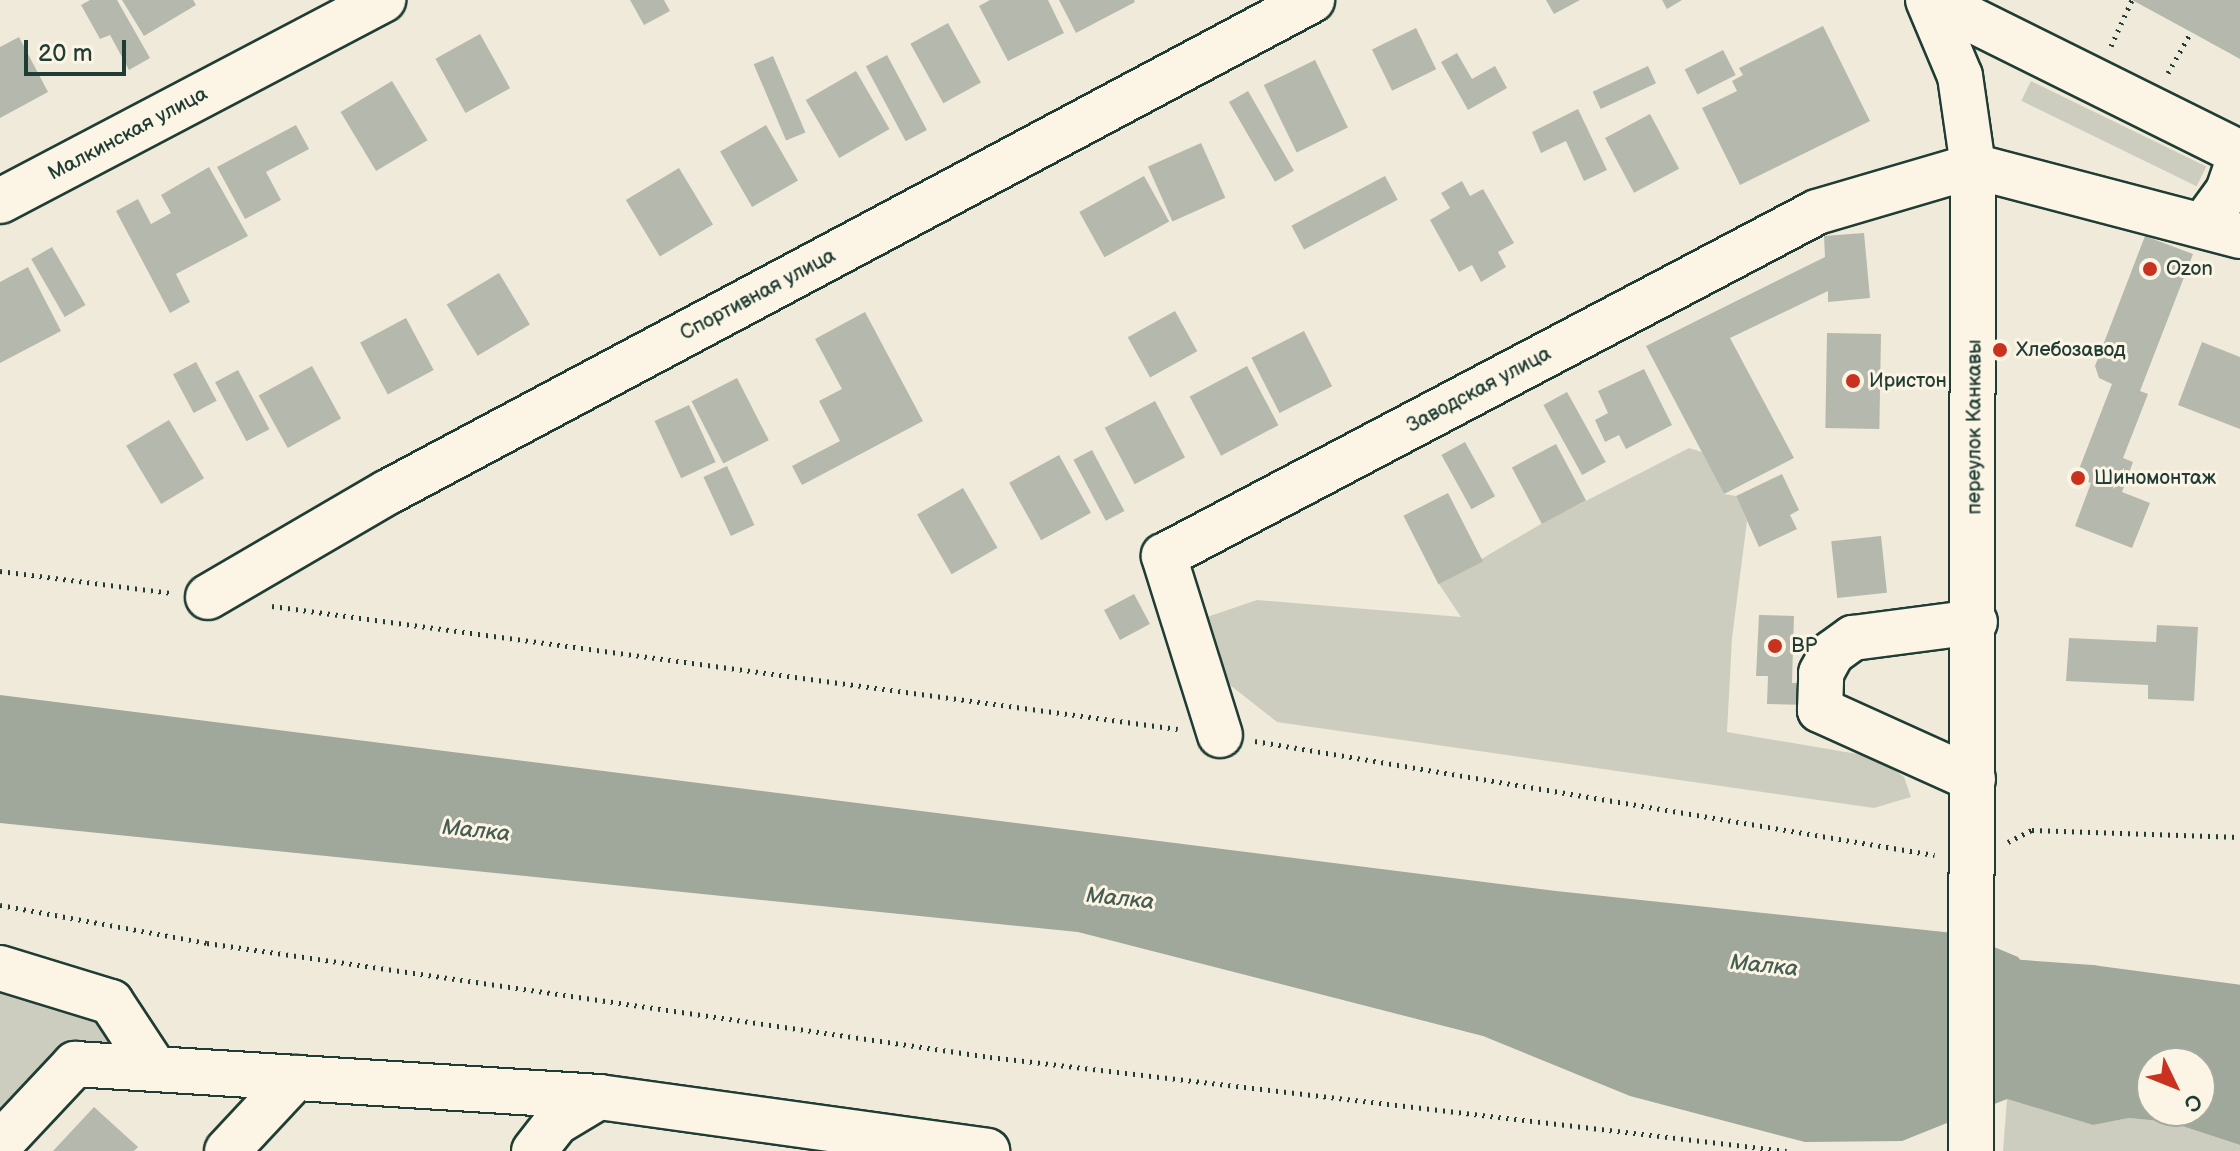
<!DOCTYPE html>
<meta charset="utf-8">
<style>
body{margin:0}
#map{position:relative;width:2240px;height:1151px;overflow:hidden;background:#efeada;font-family:"Balsamiq Sans",sans-serif}
div>[style]{position:absolute}
.green>*{inset:0;background:#cccdbf;transform-origin:0 0}
.water>*{inset:0;background:#9fa89a}
.river>*{height:62px;margin:-31px;padding:0 31px;transform-origin:31px;border-radius:31px;background:#9fa89a}
.building>*{inset:0;background:#b5b9ad;transform-origin:0 0}
.path>*{height:5px;margin-top:-2.5px;transform-origin:0;background:repeating-linear-gradient(90deg,#1f3d34 0 2px,transparent 0 8px)}
.roads{filter:drop-shadow(2px 0 #1f3d34) drop-shadow(-2px 0 #1f3d34) drop-shadow(0 2px #1f3d34) drop-shadow(0 -2px #1f3d34)}
.minor>*{height:44px;margin:-22px;padding:0 22px;transform-origin:22px;border-radius:22px;background:#fcf5e5}
.dots>*{width:22px;height:22px;translate:-50% -50%;box-sizing:border-box;border:4px solid #fcf5e5;border-radius:50%}
span{translate:-50% -50%;white-space:nowrap;text-align:center;line-height:1.15;-webkit-text-stroke:6px #fcf5e5;paint-order:stroke}
.street-label{font-size:20px;color:#1f3d34}
.poi-label{font-size:20px;color:#1f3d34}
.left{translate:0 -50%;text-align:left}
.water-label{font-size:22px;color:#455d53;font-style:italic}
.north{position:absolute;left:2136px;top:1047px;width:80px;height:80px;box-sizing:border-box;background:#fcf5e5;border:2px solid #a4ab9e;border-radius:50%;rotate:133deg;font-size:22px;font-weight:700;line-height:32px;text-align:center;color:#1f3d34}
.north::after{content:'';display:block;margin:auto;width:28px;height:36px;background:#c8321e;clip-path:polygon(50% 0,100% 100%,50% 72%,0 100%)}
.scale{position:absolute;left:24px;top:40px;width:102px;height:36px;box-sizing:border-box;border:4px solid #1f3d34;border-top:0;padding-left:10px;font-size:24px;line-height:28px;white-space:nowrap;color:#1f3d34;-webkit-text-stroke:6px #fcf5e5;paint-order:stroke}
</style>
<div id="map">
<div class="green">
<div style="left:2031px;top:81px;width:195px;height:22px;rotate:26deg"></div>
<div style="clip-path:polygon(1689px 448px,1702px 452px,1724px 494px,1736px 496px,1747px 521px,1732px 638px,1727px 732px,1875px 757px,1904px 777px,1911px 797px,1874px 808px,1277px 722px,1230px 685px,1207px 617px,1257px 600px,1461px 617px,1439px 584px,1541px 524px)"></div>
<div style="clip-path:polygon(0 968px,111px 1002px,155px 1069px,75px 1064px,0 1144px)"></div>
<div style="clip-path:polygon(2007px 1099px,2093px 1125px,2129px 1118px,2170px 1122px,2240px 1145px,2240px 1151px,2003px 1151px)"></div>
</div>
<div class="water">
<div style="clip-path:polygon(evenodd,0 695px,1556px 891px,1963px 934px,2018px 957px,2035px 979px,2061px 996px,2240px 1016px,2240px 1145px,2170px 1122px,2129px 1118px,2093px 1125px,2007px 1099px,1902px 1141px,1805px 1142px,1630px 1096px,1483px 1036px,1078px 932px,0 823px,0 695px,2152px 1063px,2200px 1063px,2200px 1111px,2152px 1111px,2152px 1063px)"></div>
</div>
<div class="river">
<div style="left:1979px;top:988px;width:111px;rotate:4.1deg"></div>
<div style="left:2090px;top:996px;width:151px;rotate:7.6deg"></div>
</div>
<div class="building">
<div style="clip-path:polygon(90px 0,117px 0,150px 58px,129px 70px,110px 35px,100px 39px,81px 5px)"></div>
<div style="clip-path:polygon(122px 0,193px 0,196px 5px,144px 36px)"></div>
<div style="clip-path:polygon(630px 0,664px 0,670px 11px,644px 25px)"></div>
<div style="clip-path:polygon(990px 0,1048px 0,1064px 33px,1008px 61px,979px 6px)"></div>
<div style="clip-path:polygon(1059px 0,1134px 0,1135px 2px,1076px 33px)"></div>
<div style="clip-path:polygon(1546px 0,1580px 0,1554px 14px)"></div>
<div style="clip-path:polygon(1662px 0,1682px 0,1667px 9px)"></div>
<div style="clip-path:polygon(2132px 0,2240px 0,2240px 59px,2191px 32px)"></div>
<div style="left:948px;top:23px;width:68px;height:43px;rotate:61deg"></div>
<div style="clip-path:polygon(1823px 26px,1870px 121px,1740px 185px,1702px 108px,1737px 91px,1732px 81px,1743px 75px,1739px 68px)"></div>
<div style="left:1416px;top:28px;width:46px;height:49px;rotate:64deg"></div>
<div style="left:480px;top:34px;width:62px;height:51px;rotate:61deg"></div>
<div style="clip-path:polygon(19px 37px,48px 92px,0 118px,0 47px)"></div>
<div style="left:1723px;top:50px;width:28px;height:43px;rotate:63deg"></div>
<div style="clip-path:polygon(1457px 53px,1472px 79px,1495px 66px,1507px 88px,1468px 110px,1441px 62px)"></div>
<div style="left:887px;top:55px;width:85px;height:24px;rotate:62deg"></div>
<div style="left:773px;top:56px;width:83px;height:21px;rotate:67deg"></div>
<div style="left:1315px;top:60px;width:75px;height:57px;rotate:64deg"></div>
<div style="left:1648px;top:66px;width:19px;height:61px;rotate:65deg"></div>
<div style="left:856px;top:71px;width:67px;height:58px;rotate:60deg"></div>
<div style="left:392px;top:81px;width:69px;height:60px;rotate:59deg"></div>
<div style="left:1248px;top:91px;width:92px;height:22px;rotate:60deg"></div>
<div style="clip-path:polygon(1578px 109px,1607px 170px,1584px 181px,1566px 141px,1541px 153px,1532px 132px)"></div>
<div style="left:1650px;top:114px;width:62px;height:51px;rotate:62deg"></div>
<div style="clip-path:polygon(296px 125px,309px 149px,266px 172px,281px 200px,245px 219px,217px 167px)"></div>
<div style="left:766px;top:125px;width:64px;height:53px;rotate:60deg"></div>
<div style="left:1201px;top:143px;width:60px;height:58px;rotate:66deg"></div>
<div style="clip-path:polygon(209px 167px,248px 236px,176px 274px,190px 302px,170px 313px,116px 211px,138px 199px,151px 224px,171px 213px,161px 195px)"></div>
<div style="left:679px;top:168px;width:66px;height:62px;rotate:59deg"></div>
<div style="left:1144px;top:176px;width:52px;height:74px;rotate:61deg"></div>
<div style="left:1385px;top:176px;width:27px;height:106px;rotate:62deg"></div>
<div style="clip-path:polygon(1462px 181px,1470px 196px,1483px 189px,1514px 243px,1498px 252px,1506px 267px,1481px 282px,1472px 265px,1459px 272px,1430px 220px,1450px 208px,1441px 193px)"></div>
<div style="clip-path:polygon(1864px 233px,1870px 298px,1828px 302px,1828px 291px,1730px 338px,1794px 458px,1724px 494px,1646px 346px,1825px 257px,1824px 236px)"></div>
<div style="clip-path:polygon(2145px 236px,2193px 254px,2140px 391px,2148px 394px,2123px 458px,2133px 462px,2122px 492px,2150px 503px,2132px 548px,2075px 526px,2091px 483px,2076px 477px,2112px 384px,2099px 378px,2095px 366px)"></div>
<div style="left:52px;top:247px;width:67px;height:24px;rotate:60deg"></div>
<div style="clip-path:polygon(28px 267px,61px 331px,0 363px,0 282px)"></div>
<div style="left:499px;top:273px;width:60px;height:61px;rotate:59deg"></div>
<div style="left:1175px;top:311px;width:46px;height:54px;rotate:61deg"></div>
<div style="clip-path:polygon(865px 312px,923px 421px,802px 485px,792px 466px,840px 441px,819px 401px,842px 389px,815px 339px)"></div>
<div style="left:406px;top:318px;width:59px;height:52px;rotate:62deg"></div>
<div style="left:1304px;top:331px;width:62px;height:59px;rotate:63deg"></div>
<div style="left:1827px;top:333px;width:54px;height:95px;rotate:1deg"></div>
<div style="clip-path:polygon(2202px 342px,2240px 357px,2240px 429px,2178px 405px)"></div>
<div style="left:196px;top:362px;width:44px;height:26px;rotate:62deg"></div>
<div style="left:312px;top:366px;width:60px;height:61px;rotate:61deg"></div>
<div style="left:1247px;top:366px;width:67px;height:65px;rotate:62deg"></div>
<div style="clip-path:polygon(1644px 369px,1672px 425px,1626px 449px,1619px 435px,1605px 442px,1595px 420px,1608px 413px,1598px 391px)"></div>
<div style="left:238px;top:370px;width:67px;height:26px;rotate:62deg"></div>
<div style="left:737px;top:378px;width:70px;height:51px;rotate:63deg"></div>
<div style="left:1567px;top:392px;width:80px;height:27px;rotate:61deg"></div>
<div style="left:1155px;top:401px;width:64px;height:57px;rotate:62deg"></div>
<div style="left:689px;top:405px;width:63px;height:38px;rotate:65deg"></div>
<div style="left:169px;top:420px;width:68px;height:50px;rotate:59deg"></div>
<div style="left:1465px;top:442px;width:62px;height:27px;rotate:61deg"></div>
<div style="left:1556px;top:444px;width:64px;height:50px;rotate:62deg"></div>
<div style="left:1092px;top:450px;width:69px;height:21px;rotate:62deg"></div>
<div style="left:1059px;top:455px;width:66px;height:57px;rotate:61deg"></div>
<div style="left:727px;top:466px;width:65px;height:26px;rotate:65deg"></div>
<div style="clip-path:polygon(1782px 474px,1799px 510px,1790px 515px,1797px 529px,1759px 547px,1736px 496px)"></div>
<div style="left:963px;top:488px;width:69px;height:53px;rotate:60deg"></div>
<div style="left:1448px;top:493px;width:77px;height:50px;rotate:63deg"></div>
<div style="left:1881px;top:536px;width:57px;height:50px;rotate:84deg"></div>
<div style="left:1134px;top:594px;width:34px;height:34px;rotate:62deg"></div>
<div style="clip-path:polygon(1759px 615px,1794px 616px,1792px 683px,1804px 683px,1805px 705px,1767px 704px,1768px 676px,1756px 676px)"></div>
<div style="clip-path:polygon(2157px 625px,2198px 627px,2194px 701px,2148px 699px,2148px 685px,2066px 681px,2069px 638px,2156px 642px)"></div>
<div style="clip-path:polygon(94px 1107px,138px 1147px,134px 1151px,53px 1151px)"></div>
</div>
<div class="path">
<div style="left:2111px;top:46px;width:51px;rotate:-65.5deg"></div>
<div style="left:2168px;top:73px;width:47px;rotate:-60.7deg"></div>
<div style="left:0;top:571px;width:172px;rotate:7.3deg"></div>
<div style="left:272px;top:606px;width:914px;rotate:7.73deg"></div>
<div style="left:1255px;top:741px;width:689px;rotate:9.52deg"></div>
<div style="left:2008px;top:842px;width:27px;rotate:-27deg"></div>
<div style="left:2032px;top:830px;width:208px;rotate:1.9deg"></div>
<div style="left:0;top:905px;width:210px;rotate:10.4deg"></div>
<div style="left:207px;top:943px;width:791px;rotate:8.28deg"></div>
<div style="left:990px;top:1057px;width:802px;rotate:6.73deg"></div>
</div>
<div class="roads">
<div class="minor">
<div style="left:1928px;top:0;width:82px;rotate:67.2deg"></div>
<div style="left:1960px;top:76px;width:91px;rotate:81.8deg"></div>
<div style="left:1973px;top:166px;width:985px;rotate:90.12deg"></div>
<div style="left:1932px;top:0;width:344px;rotate:26.4deg"></div>
<div style="left:1973px;top:166px;width:276px;rotate:14.7deg"></div>
<div style="left:0;top:201px;width:433px;rotate:-27.7deg"></div>
<div style="left:2204px;top:224px;width:41px;rotate:-54deg"></div>
<div style="left:2228px;top:191px;width:36px;rotate:-71deg"></div>
<div style="left:208px;top:597px;width:208px;rotate:-30.3deg"></div>
<div style="left:388px;top:492px;width:1047px;rotate:-28.03deg"></div>
<div style="left:1220px;top:735px;width:188px;rotate:-107.4deg"></div>
<div style="left:1164px;top:556px;width:738px;rotate:-27.78deg"></div>
<div style="left:1817px;top:212px;width:163px;rotate:-16.4deg"></div>
<div style="left:1973px;top:779px;width:168px;rotate:-155.7deg"></div>
<div style="left:1820px;top:710px;width:37px;rotate:-88deg"></div>
<div style="left:1821px;top:673px;width:23px;rotate:-61deg"></div>
<div style="left:1832px;top:653px;width:26px;rotate:-36deg"></div>
<div style="left:1853px;top:638px;width:123px;rotate:-7.5deg"></div>
<div style="left:0;top:968px;width:116px;rotate:17deg"></div>
<div style="left:111px;top:1002px;width:80px;rotate:56.7deg"></div>
<div style="left:0;top:1144px;width:110px;rotate:-46.8deg"></div>
<div style="left:75px;top:1064px;width:525px;rotate:3.6deg"></div>
<div style="left:227px;top:1151px;width:100px;rotate:-47deg"></div>
<div style="left:534px;top:1151px;width:37px;rotate:-52deg"></div>
<div style="left:557px;top:1122px;width:49px;rotate:-30.8deg"></div>
<div style="left:599px;top:1097px;width:392px;rotate:7.9deg"></div>
</div>
</div>
<div class="dots">
<div style="left:2150px;top:269px;background:#c8321e"></div>
<div style="left:2000px;top:350px;background:#c8321e"></div>
<div style="left:1853px;top:381px;background:#c8321e"></div>
<div style="left:2078px;top:478px;background:#c8321e"></div>
<div style="left:1775px;top:646px;background:#c8321e"></div>
</div>
<div class="street-label">
<span style="left:128px;top:134px;rotate:-28deg">Малкинская улица</span>
<span style="left:758px;top:295px;rotate:-28deg">Спортивная улица</span>
<span style="left:1479px;top:390px;rotate:-28deg">Заводская улица</span>
<span style="left:1975px;top:427px;rotate:-90deg">переулок Канкавы</span>
</div>
<div class="poi-label">
<span class="left" style="left:2166px;top:269px">Ozon</span>
<span class="left" style="left:2016px;top:350px">Хлебозавод</span>
<span class="left" style="left:1869px;top:381px">Иристон</span>
<span class="left" style="left:2094px;top:478px">Шиномонтаж</span>
<span class="left" style="left:1791px;top:646px">BP</span>
</div>
<div class="water-label">
<span style="left:476px;top:831px;rotate:6deg">Малка</span>
<span style="left:1120px;top:899px;rotate:6deg">Малка</span>
<span style="left:1764px;top:966px;rotate:6deg">Малка</span>
</div>
<div class="north">С</div>
<div class="scale">20 m</div>
</div>
